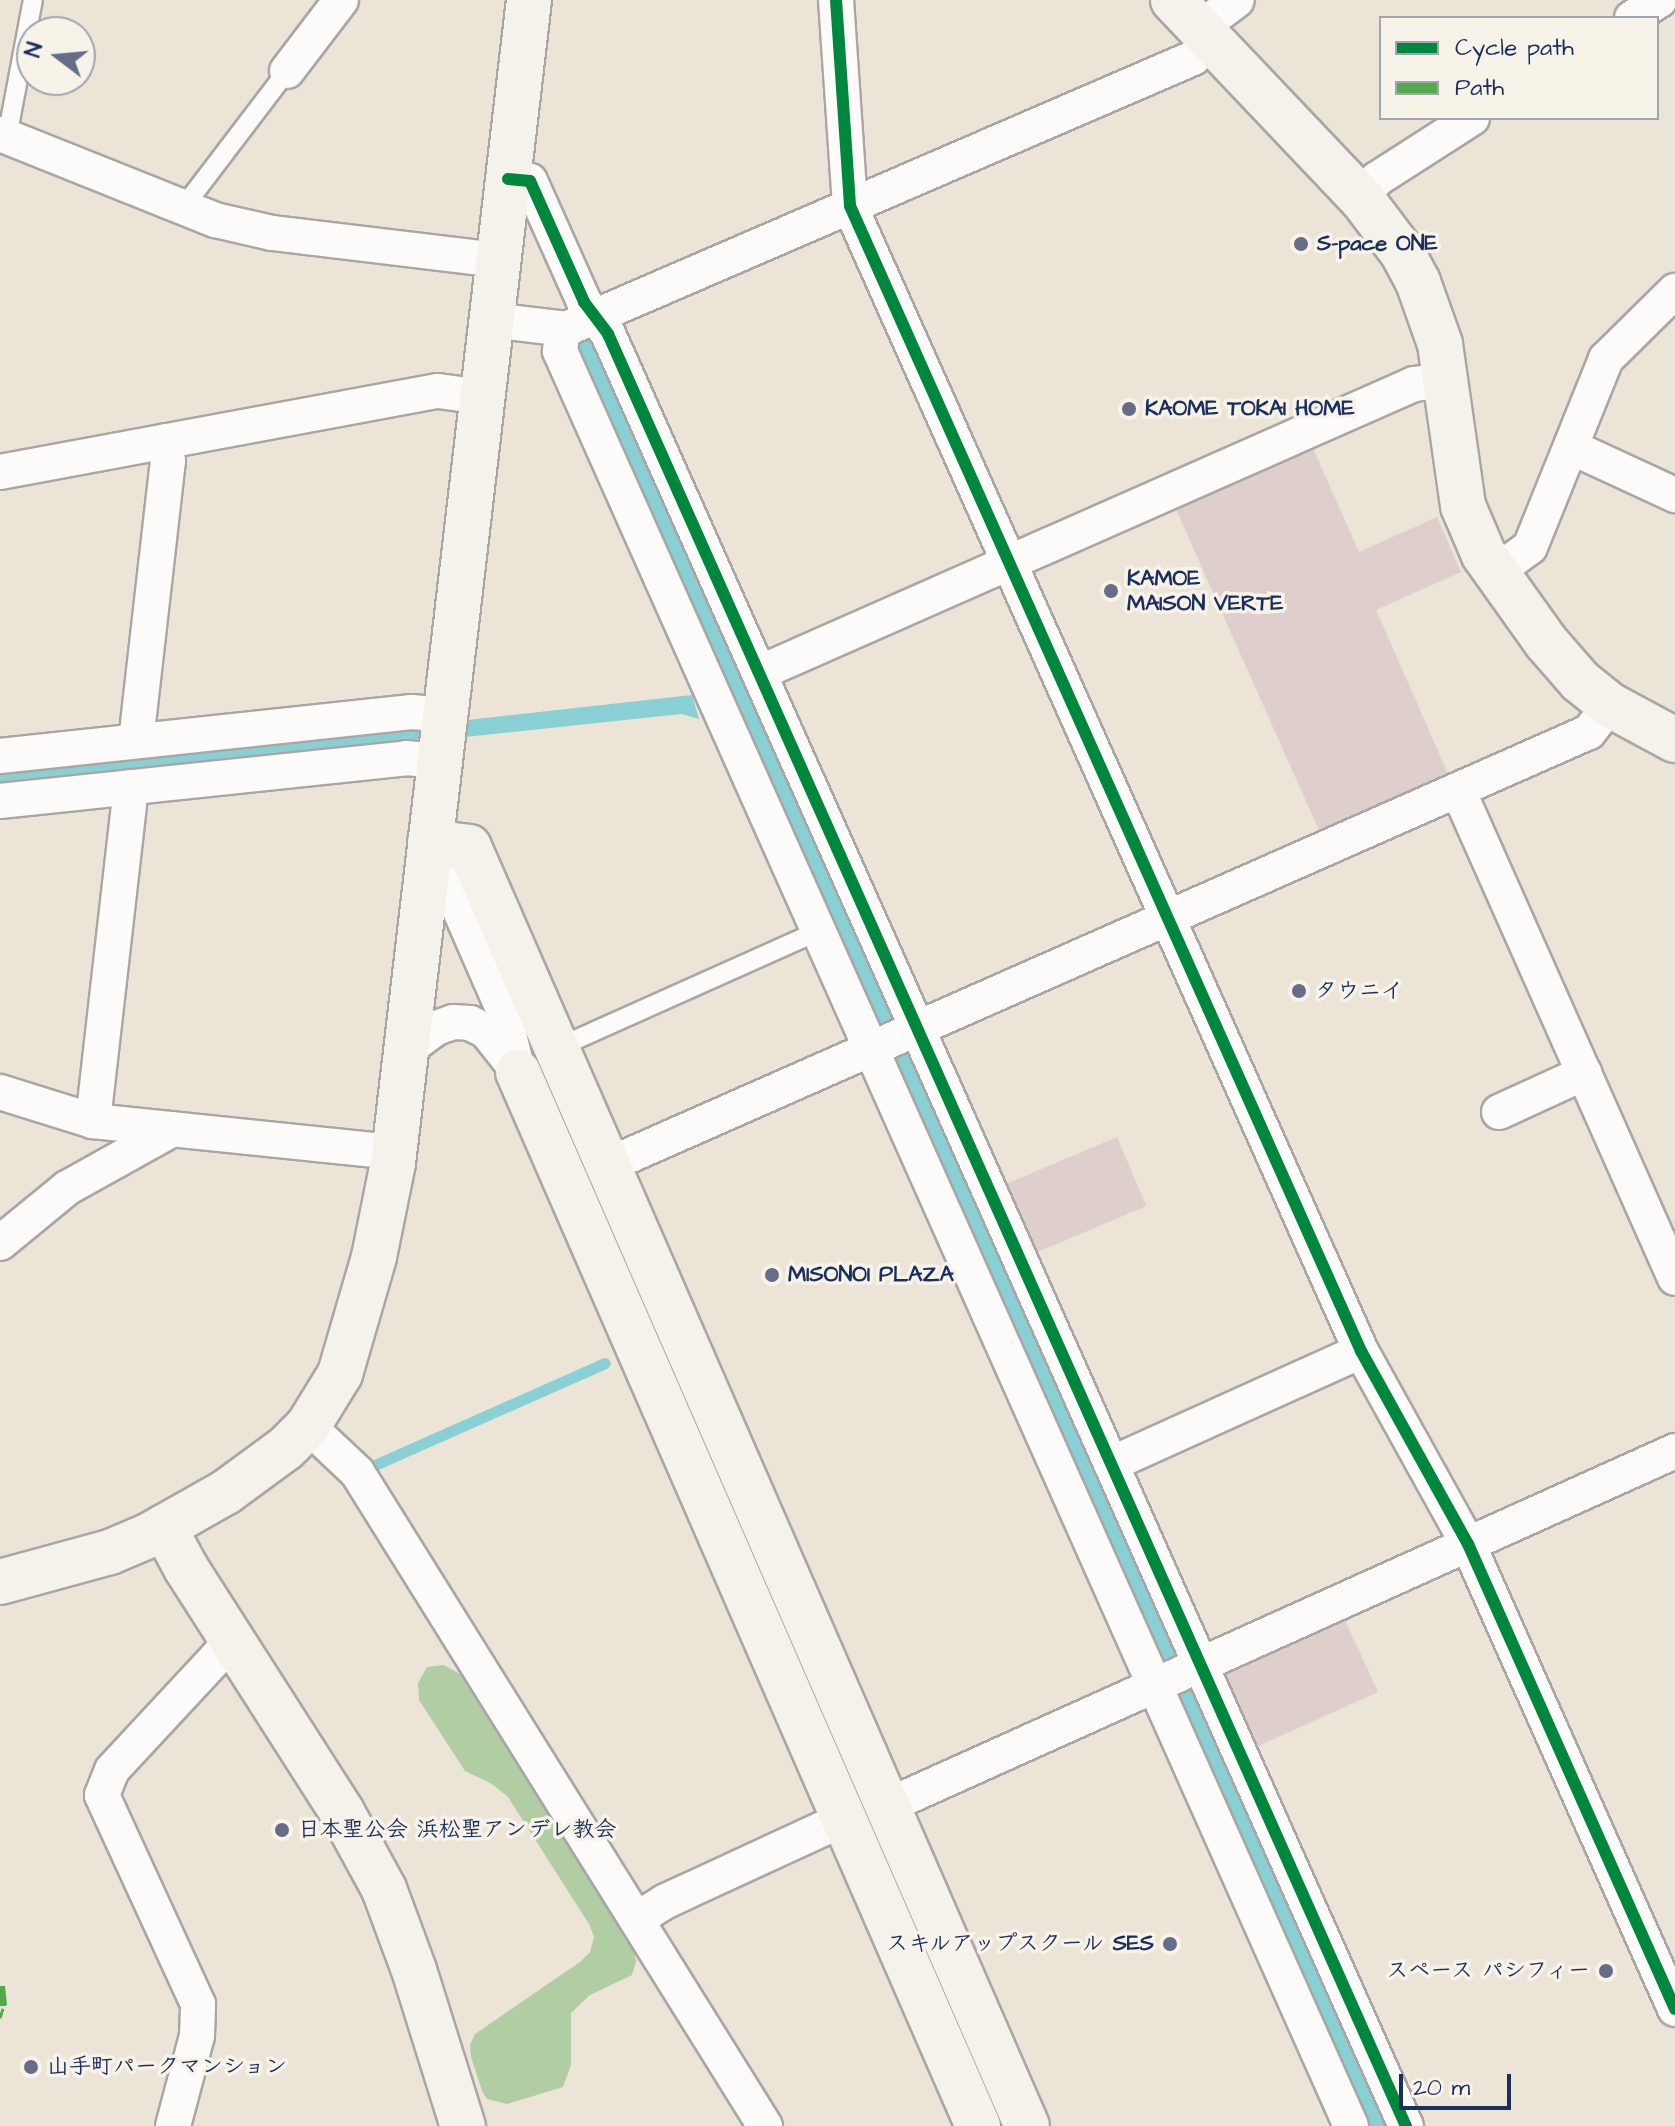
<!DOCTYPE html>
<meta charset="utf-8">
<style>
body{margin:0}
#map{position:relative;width:1675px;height:2126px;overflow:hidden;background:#ede4d8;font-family:"Architects Daughter","Klee One",sans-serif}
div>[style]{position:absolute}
.industrial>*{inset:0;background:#decfcc;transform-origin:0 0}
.green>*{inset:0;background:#c2deaf;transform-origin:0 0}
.forest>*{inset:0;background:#b0cda4}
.water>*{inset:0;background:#88d0d4;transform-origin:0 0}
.stream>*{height:11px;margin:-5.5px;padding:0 5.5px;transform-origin:5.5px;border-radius:5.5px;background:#88d0d4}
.roads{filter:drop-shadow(2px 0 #a9a6a5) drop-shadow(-2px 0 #a9a6a5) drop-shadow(0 2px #a9a6a5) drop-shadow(0 -2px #a9a6a5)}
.lane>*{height:18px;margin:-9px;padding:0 9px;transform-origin:9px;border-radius:9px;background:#fcfbf9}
.street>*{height:34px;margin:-17px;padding:0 17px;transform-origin:17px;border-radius:17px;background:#fcfbf9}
.secondary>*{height:44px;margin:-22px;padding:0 22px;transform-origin:22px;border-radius:22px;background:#f5f1eb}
.quiet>*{height:10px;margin-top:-5px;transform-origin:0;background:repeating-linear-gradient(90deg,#52ab49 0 20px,transparent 0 30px)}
.cycleway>*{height:12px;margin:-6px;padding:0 6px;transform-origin:6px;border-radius:6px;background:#00873e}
.dots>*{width:22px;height:22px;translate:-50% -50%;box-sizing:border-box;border:4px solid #f7f3e8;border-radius:50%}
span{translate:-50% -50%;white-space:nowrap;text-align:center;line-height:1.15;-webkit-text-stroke:7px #f7f3e8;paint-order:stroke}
.poi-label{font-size:22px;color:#1b2f5e;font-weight:700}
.left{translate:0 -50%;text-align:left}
.right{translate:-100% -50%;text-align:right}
.legend{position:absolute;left:1379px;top:16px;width:280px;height:104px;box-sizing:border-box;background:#f7f3e8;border:2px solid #9fa5b1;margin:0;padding:10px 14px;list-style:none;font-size:24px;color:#1b2f5e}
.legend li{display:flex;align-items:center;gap:16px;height:40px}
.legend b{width:40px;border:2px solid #9fa5b1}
.north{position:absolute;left:16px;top:16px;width:80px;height:80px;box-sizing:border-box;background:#f7f3e8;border:2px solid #9fa5b1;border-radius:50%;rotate:286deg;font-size:22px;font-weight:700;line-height:32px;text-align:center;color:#1b2f5e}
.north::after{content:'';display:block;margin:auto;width:28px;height:36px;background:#646e89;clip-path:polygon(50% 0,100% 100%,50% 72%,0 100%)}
.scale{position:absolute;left:1399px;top:2074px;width:112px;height:36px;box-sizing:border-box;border:4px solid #1b2f5e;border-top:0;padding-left:10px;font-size:24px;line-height:28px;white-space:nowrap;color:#1b2f5e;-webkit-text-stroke:6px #f7f3e8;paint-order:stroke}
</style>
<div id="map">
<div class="industrial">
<div style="clip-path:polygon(1311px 444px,1359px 552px,1437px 517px,1461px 572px,1376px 610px,1450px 778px,1321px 835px,1174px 505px)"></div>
<div style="left:1117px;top:1137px;width:75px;height:124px;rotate:67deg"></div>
<div style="clip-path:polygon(1343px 1616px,1378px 1692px,1254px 1748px,1223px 1680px,1227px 1669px)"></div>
</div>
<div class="green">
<div style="left:510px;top:991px;width:1239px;height:5px;rotate:66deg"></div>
</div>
<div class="forest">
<div style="clip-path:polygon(444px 1665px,460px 1674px,633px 1947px,636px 1961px,632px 1975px,590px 1995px,571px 2013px,571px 2065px,563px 2087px,507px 2104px,487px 2099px,482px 2091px,471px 2057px,470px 2045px,475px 2034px,580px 1962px,590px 1952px,594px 1937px,589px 1924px,508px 1797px,492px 1784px,465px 1771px,419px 1700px,418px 1683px,427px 1667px)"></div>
</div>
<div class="water">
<div style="left:591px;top:339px;width:1957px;height:17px;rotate:66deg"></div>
<div style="clip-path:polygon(692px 695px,699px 719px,681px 714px,465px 737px,467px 720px)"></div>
</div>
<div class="stream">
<div style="left:0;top:779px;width:422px;rotate:-6.3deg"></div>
<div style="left:377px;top:1464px;width:249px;rotate:-23.9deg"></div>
</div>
<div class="roads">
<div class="lane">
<div style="left:7px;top:137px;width:139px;rotate:-79.3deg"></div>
<div style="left:182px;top:209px;width:173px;rotate:-52.7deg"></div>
<div style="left:557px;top:1048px;width:286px;rotate:-24.1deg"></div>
</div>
<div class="street">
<div style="left:836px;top:0;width:206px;rotate:86.1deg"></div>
<div style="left:850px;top:206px;width:1254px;rotate:65.95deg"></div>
<div style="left:1361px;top:1351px;width:221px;rotate:61deg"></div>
<div style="left:1468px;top:1544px;width:509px;rotate:66deg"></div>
<div style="left:1632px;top:18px;width:33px;rotate:-33deg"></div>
<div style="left:1200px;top:28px;width:46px;rotate:-37.1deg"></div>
<div style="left:287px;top:71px;width:89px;rotate:-52.7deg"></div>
<div style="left:0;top:134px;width:232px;rotate:21.8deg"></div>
<div style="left:215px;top:220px;width:58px;rotate:12.8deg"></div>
<div style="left:272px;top:233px;width:228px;rotate:6.8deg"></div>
<div style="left:508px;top:179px;width:22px;rotate:5deg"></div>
<div style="left:530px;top:181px;width:133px;rotate:65.9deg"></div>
<div style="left:584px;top:302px;width:40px;rotate:53deg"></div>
<div style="left:608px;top:334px;width:1962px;rotate:66deg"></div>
<div style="left:1359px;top:196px;width:25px;rotate:-43deg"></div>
<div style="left:1377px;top:179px;width:113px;rotate:-32.7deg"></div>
<div style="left:491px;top:320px;width:76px;rotate:6.8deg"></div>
<div style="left:566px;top:329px;width:683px;rotate:-23.37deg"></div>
<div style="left:1193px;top:58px;width:25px;rotate:-45deg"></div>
<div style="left:563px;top:329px;width:22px;rotate:98deg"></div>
<div style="left:560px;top:351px;width:1943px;rotate:65.98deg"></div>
<div style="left:1571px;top:447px;width:115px;rotate:24.8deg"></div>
<div style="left:0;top:472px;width:445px;rotate:-10.5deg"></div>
<div style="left:438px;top:391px;width:45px;rotate:7.6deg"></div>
<div style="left:1496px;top:572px;width:42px;rotate:-36.3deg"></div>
<div style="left:1530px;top:547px;width:203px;rotate:-68deg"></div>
<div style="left:1606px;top:359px;width:97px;rotate:-44.6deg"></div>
<div style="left:759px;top:673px;width:716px;rotate:-23.81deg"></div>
<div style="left:1414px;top:384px;width:33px;rotate:-7deg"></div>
<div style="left:136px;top:741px;width:282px;rotate:-83.5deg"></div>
<div style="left:168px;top:461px;width:20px;rotate:-99deg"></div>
<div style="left:0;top:756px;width:414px;rotate:-6.1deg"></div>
<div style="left:412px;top:712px;width:33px;rotate:5deg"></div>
<div style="left:1458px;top:790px;width:534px;rotate:66.03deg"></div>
<div style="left:0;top:801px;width:408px;rotate:-6deg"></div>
<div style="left:406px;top:758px;width:34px;rotate:5deg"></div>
<div style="left:430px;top:842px;width:182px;rotate:66.4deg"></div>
<div style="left:503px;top:1009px;width:65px;rotate:76.6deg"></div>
<div style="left:406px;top:1050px;width:37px;rotate:-36deg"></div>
<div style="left:436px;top:1028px;width:18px;rotate:-19deg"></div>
<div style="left:453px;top:1022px;width:17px;rotate:3deg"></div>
<div style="left:470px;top:1023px;width:18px;rotate:27deg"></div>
<div style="left:486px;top:1031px;width:43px;rotate:51.5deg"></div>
<div style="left:0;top:1092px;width:97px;rotate:17.3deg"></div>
<div style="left:93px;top:1121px;width:303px;rotate:5.9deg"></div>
<div style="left:1499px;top:1112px;width:94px;rotate:-24.6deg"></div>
<div style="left:93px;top:1121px;width:336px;rotate:-83.5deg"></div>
<div style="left:608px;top:1165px;width:1072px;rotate:-23.82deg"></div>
<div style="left:1589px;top:732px;width:34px;rotate:-52deg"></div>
<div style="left:0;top:1243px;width:87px;rotate:-39.4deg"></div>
<div style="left:67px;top:1188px;width:121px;rotate:-29.1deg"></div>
<div style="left:308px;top:1426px;width:67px;rotate:43.2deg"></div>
<div style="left:357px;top:1472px;width:771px;rotate:58.04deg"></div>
<div style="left:1111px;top:1464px;width:274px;rotate:-24.3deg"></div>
<div style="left:887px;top:1806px;width:864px;rotate:-24.25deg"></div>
<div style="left:637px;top:1919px;width:32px;rotate:-32deg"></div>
<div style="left:664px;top:1902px;width:198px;rotate:-24.8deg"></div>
<div style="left:173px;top:2126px;width:93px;rotate:-75.1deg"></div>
<div style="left:197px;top:2036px;width:32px;rotate:-88deg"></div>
<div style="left:198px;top:2004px;width:230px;rotate:-114.7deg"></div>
<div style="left:102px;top:1795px;width:27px;rotate:-68deg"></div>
<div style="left:112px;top:1770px;width:157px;rotate:-47.1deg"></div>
<div style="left:219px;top:1655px;width:19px;rotate:-32deg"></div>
</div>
<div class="secondary">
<div style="left:1173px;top:0;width:274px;rotate:46.5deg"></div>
<div style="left:1362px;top:199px;width:66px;rotate:53deg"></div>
<div style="left:1402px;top:252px;width:34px;rotate:62deg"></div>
<div style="left:1418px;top:282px;width:66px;rotate:70.5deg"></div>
<div style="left:1440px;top:344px;width:164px;rotate:81.9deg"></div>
<div style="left:1463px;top:506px;width:53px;rotate:66.8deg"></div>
<div style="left:1484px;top:555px;width:107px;rotate:54.5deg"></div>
<div style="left:1546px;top:642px;width:52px;rotate:48.9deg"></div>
<div style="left:1580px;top:681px;width:38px;rotate:39deg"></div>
<div style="left:1610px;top:705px;width:74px;rotate:28.3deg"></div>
<div style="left:430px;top:842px;width:39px;rotate:7deg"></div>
<div style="left:469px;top:847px;width:1395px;rotate:66.43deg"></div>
<div style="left:518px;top:1072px;width:1150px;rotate:66.42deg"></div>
<div style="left:164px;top:1527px;width:47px;rotate:61.8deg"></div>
<div style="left:186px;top:1568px;width:290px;rotate:57.4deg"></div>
<div style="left:342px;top:1812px;width:88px;rotate:61.4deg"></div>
<div style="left:384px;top:1889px;width:86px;rotate:69.7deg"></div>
<div style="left:414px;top:1970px;width:164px;rotate:72.6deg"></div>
<div style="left:0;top:1582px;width:114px;rotate:-15.3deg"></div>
<div style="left:110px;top:1552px;width:43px;rotate:-23deg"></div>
<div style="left:150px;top:1535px;width:87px;rotate:-29.5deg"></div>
<div style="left:226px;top:1492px;width:74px;rotate:-36.3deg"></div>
<div style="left:286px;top:1448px;width:31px;rotate:-45deg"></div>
<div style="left:308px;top:1426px;width:61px;rotate:-58.4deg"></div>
<div style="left:340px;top:1374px;width:122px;rotate:-73.8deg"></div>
<div style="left:374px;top:1257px;width:96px;rotate:-78.6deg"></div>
<div style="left:393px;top:1163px;width:1171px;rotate:-83.33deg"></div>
</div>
</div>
<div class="quiet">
<div style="left:0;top:1986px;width:28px;rotate:84deg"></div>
<div style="left:3px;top:2014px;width:3px;rotate:-162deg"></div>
</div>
<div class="cycleway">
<div style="left:836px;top:0;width:206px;rotate:86.1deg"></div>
<div style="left:850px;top:206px;width:1254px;rotate:65.95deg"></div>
<div style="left:1361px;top:1351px;width:221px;rotate:61deg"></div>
<div style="left:1468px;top:1544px;width:509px;rotate:66deg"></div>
<div style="left:508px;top:179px;width:22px;rotate:5deg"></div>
<div style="left:530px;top:181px;width:133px;rotate:65.9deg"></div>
<div style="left:584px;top:302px;width:40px;rotate:53deg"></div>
<div style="left:608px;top:334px;width:1962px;rotate:66deg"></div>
</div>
<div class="dots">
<div style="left:1301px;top:244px;background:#646e89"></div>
<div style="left:1129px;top:409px;background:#646e89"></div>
<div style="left:1111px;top:591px;background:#646e89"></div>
<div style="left:1299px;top:991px;background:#646e89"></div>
<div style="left:772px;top:1275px;background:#646e89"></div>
<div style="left:282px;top:1830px;background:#646e89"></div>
<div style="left:1170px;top:1944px;background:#646e89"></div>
<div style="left:1606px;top:1971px;background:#646e89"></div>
<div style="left:31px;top:2067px;background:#646e89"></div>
</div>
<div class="poi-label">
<span class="left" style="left:1317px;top:244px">S-pace ONE</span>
<span class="left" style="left:1145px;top:409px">KAOME TOKAI HOME</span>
<span class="left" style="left:1127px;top:591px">KAMOE<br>MAISON VERTE</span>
<span class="left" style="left:1315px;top:991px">タウニイ</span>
<span class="left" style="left:788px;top:1275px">MISONOI PLAZA</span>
<span class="left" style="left:298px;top:1830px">日本聖公会 浜松聖アンデレ教会</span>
<span class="right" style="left:1154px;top:1944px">スキルアップスクール SES</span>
<span class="right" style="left:1590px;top:1971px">スペース パシフィー</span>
<span class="left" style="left:47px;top:2067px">山手町パークマンション</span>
</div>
<ul class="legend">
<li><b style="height:10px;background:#00873e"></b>Cycle path</li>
<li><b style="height:10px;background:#52ab49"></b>Path</li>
</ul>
<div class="north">N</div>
<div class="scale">20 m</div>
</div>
